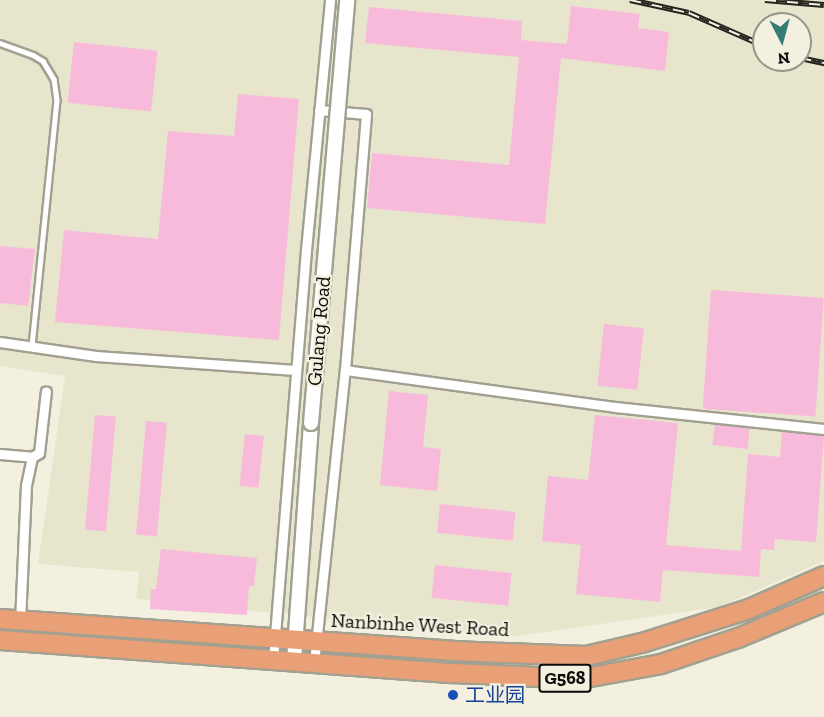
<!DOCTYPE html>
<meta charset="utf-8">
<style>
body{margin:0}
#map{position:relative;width:824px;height:717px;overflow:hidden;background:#f3f0e0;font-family:"Zilla Slab","Noto Sans SC",serif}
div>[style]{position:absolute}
.built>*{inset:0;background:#e8e5cd}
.building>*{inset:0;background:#f8bada;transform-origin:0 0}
.roads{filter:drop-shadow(2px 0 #a2a091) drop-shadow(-2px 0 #a2a091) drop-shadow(0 2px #a2a091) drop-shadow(0 -2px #a2a091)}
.lane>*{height:4.5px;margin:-2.25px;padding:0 2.25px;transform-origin:2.25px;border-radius:2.25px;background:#fff}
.street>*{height:9px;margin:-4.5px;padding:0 4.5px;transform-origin:4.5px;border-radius:4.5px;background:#fff}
.secondary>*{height:14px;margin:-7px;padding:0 7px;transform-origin:7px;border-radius:7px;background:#fff}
.highway>*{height:18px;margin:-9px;padding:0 9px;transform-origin:9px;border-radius:9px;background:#e9a077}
.rail>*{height:6px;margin-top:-3px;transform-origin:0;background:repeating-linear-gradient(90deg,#f3f0e0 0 11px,#25231e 0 22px);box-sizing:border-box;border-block:2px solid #25231e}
.bridges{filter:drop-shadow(2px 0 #a2a091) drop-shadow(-2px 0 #a2a091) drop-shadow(0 2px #a2a091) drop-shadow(0 -2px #a2a091)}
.secondary-bridge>*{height:14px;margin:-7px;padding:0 7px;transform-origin:7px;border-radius:7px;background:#fff}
.dots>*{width:16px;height:16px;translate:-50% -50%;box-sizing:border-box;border:3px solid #f3f0e0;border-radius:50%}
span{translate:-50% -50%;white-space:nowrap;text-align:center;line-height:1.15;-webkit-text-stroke:4.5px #f3f0e0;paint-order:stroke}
.shield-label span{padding:2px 4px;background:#f3f0e0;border:2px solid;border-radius:4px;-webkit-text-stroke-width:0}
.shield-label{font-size:18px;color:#0c0b07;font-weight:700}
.street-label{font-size:20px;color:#0c0b07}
.transit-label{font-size:20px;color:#164399}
.left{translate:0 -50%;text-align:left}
.north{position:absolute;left:752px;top:12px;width:60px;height:60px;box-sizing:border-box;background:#f3f0e0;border:2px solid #979489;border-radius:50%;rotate:174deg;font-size:16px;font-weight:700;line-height:24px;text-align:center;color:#0c0b07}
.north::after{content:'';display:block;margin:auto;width:21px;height:27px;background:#347c74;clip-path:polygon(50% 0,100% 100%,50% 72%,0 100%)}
</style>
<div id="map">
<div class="built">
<div style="clip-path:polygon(evenodd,0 0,824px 0,824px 561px,719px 607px,511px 637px,136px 599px,139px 572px,38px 564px,65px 376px,0 366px,0 0,764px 24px,800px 24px,800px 60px,764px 60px,764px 24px)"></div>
</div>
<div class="building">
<div style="clip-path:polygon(571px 6px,640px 14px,638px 28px,669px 32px,665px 71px,561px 58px,545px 224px,367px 208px,372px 153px,509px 165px,519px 57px,365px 43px,369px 7px,522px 21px,521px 40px,567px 44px)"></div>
<div style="left:74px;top:42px;width:84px;height:61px;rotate:6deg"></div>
<div style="clip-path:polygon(238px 94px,299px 99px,279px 340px,55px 322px,64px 230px,158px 239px,168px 131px,234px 136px)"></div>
<div style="clip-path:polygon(0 246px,35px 249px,28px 306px,0 303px)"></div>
<div style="left:711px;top:290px;width:113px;height:119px;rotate:4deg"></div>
<div style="left:604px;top:324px;width:40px;height:62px;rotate:6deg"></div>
<div style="clip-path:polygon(389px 391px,428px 395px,423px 447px,441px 449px,437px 491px,380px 485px)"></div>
<div style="left:95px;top:415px;width:21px;height:115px;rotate:5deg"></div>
<div style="clip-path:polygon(595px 415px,678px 423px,666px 545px,741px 551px,748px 454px,780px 457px,782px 431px,824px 436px,816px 542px,775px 539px,774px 550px,761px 549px,759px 577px,663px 570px,660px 602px,576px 594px,581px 545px,542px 541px,548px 476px,588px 480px)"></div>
<div style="left:146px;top:421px;width:21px;height:114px;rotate:5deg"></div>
<div style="left:715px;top:424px;width:35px;height:21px;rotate:7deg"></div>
<div style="left:245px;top:434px;width:19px;height:52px;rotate:6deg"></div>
<div style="left:440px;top:504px;width:76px;height:29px;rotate:6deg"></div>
<div style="clip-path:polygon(161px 549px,257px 558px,254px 586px,249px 586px,247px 615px,150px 609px,151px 589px,156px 589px)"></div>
<div style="left:435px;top:565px;width:77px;height:33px;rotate:6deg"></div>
</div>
<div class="roads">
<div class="lane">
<div style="left:0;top:43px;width:35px;rotate:20deg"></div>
<div style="left:33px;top:55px;width:12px;rotate:31deg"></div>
<div style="left:43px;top:61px;width:21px;rotate:59deg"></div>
<div style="left:54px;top:79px;width:21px;rotate:82deg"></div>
<div style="left:57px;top:100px;width:247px;rotate:95.8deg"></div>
</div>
<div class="street">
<div style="left:0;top:342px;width:97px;rotate:8.3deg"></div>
<div style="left:96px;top:356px;width:200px;rotate:4deg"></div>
<div style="left:345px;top:370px;width:273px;rotate:7.8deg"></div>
<div style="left:615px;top:407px;width:210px;rotate:6deg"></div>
<div style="left:0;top:454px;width:32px;rotate:5deg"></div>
<div style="left:32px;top:457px;width:29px;rotate:102deg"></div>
<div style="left:26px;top:485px;width:135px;rotate:92.5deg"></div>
<div style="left:32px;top:457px;width:8px;rotate:-30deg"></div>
<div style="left:39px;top:453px;width:62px;rotate:-83.6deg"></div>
<div style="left:273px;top:660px;width:411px;rotate:-85.4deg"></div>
<div style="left:306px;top:250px;width:251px;rotate:-84.5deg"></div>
<div style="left:314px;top:663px;width:295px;rotate:-84deg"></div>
<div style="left:345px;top:370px;width:257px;rotate:-85.3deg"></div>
<div style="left:366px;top:114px;width:47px;rotate:-175.1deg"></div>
</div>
<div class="secondary">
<div style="left:294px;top:661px;width:239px;rotate:-85.9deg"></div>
</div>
<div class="highway">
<div style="left:0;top:619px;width:454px;rotate:4deg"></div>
<div style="left:453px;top:651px;width:133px;rotate:2.2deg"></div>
<div style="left:586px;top:656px;width:57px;rotate:-13.1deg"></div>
<div style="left:642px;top:643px;width:112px;rotate:-17.6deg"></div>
<div style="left:749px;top:609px;width:82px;rotate:-23.7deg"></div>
<div style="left:0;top:640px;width:454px;rotate:4.2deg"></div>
<div style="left:453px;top:673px;width:127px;rotate:2.7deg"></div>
<div style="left:580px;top:679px;width:82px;rotate:-10.5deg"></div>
<div style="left:661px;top:664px;width:81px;rotate:-18.7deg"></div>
<div style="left:738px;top:638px;width:93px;rotate:-22.7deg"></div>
</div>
</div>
<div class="rail">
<div style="left:630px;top:0;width:60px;rotate:12.4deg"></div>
<div style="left:689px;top:13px;width:82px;rotate:23.7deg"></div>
<div style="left:765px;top:0;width:59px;rotate:4.8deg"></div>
<div style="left:800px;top:58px;width:25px;rotate:12deg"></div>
</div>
<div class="bridges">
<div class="secondary-bridge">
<div style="left:311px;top:423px;width:425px;rotate:-85.1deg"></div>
</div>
</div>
<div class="dots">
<div style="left:453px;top:695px;background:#1a4fb4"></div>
</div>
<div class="shield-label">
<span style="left:565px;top:678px">G568</span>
</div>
<div class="street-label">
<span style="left:319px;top:331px;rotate:-85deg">Gulang Road</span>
<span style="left:420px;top:625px;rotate:3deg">Nanbinhe West Road</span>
</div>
<div class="transit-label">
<span class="left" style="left:465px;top:695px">工业园</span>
</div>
<div class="north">N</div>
</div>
